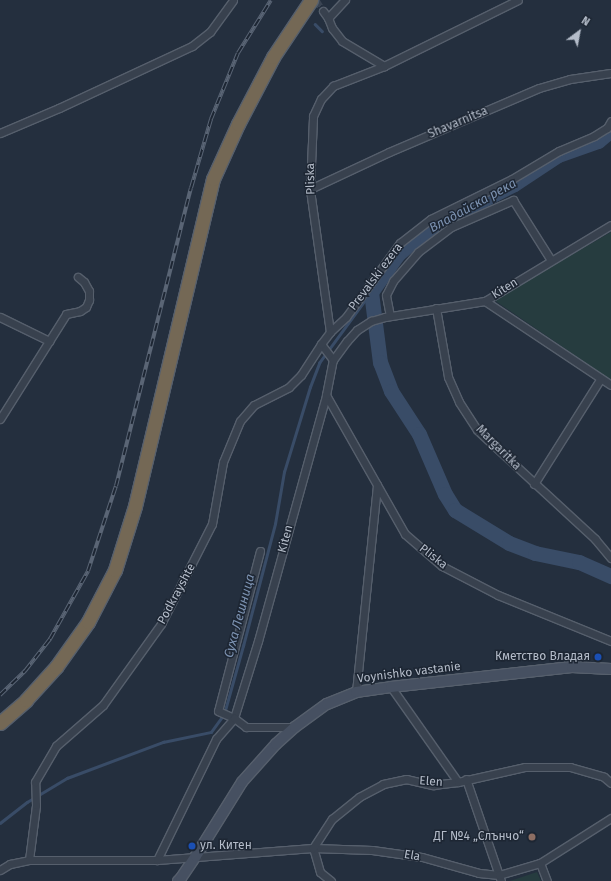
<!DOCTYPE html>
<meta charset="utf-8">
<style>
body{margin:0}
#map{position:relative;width:611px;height:881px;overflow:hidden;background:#242f3e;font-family:"Fira Sans",sans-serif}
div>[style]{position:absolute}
.green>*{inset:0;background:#263c3f}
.stream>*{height:2.5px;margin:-1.25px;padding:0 1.25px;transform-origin:1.25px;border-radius:1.25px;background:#394c67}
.river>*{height:15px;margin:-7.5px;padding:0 7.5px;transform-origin:7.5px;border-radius:7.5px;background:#394c67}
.street-tunnel>*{height:7px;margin-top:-3.5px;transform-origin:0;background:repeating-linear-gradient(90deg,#3a4453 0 7px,transparent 0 10.5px)}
.roads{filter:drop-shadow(1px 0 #565f6c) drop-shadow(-1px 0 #565f6c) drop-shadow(0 1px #565f6c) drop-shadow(0 -1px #565f6c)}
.street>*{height:7px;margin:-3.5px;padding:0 3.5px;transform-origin:3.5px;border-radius:3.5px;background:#38414e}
.secondary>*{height:10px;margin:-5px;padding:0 5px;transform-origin:5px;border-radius:5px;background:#465061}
.highway>*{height:13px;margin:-6.5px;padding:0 6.5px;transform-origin:6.5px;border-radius:6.5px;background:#746855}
.rail>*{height:4px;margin-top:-2px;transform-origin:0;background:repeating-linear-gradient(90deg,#1d2633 0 8px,#5a6575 0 16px);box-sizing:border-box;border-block:1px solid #5a6575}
.dots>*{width:11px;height:11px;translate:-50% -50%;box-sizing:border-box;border:2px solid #1d2633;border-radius:50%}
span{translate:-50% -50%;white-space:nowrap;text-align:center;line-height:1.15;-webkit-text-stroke:3px #1d2633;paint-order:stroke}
.street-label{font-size:12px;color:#b4bcc9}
.poi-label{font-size:12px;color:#b4bcc9}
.right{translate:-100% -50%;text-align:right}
.left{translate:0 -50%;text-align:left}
.water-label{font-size:13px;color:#7c92b1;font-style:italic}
.north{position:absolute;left:559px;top:12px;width:40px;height:40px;-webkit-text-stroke:3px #1d2633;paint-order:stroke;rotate:32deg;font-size:11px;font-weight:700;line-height:16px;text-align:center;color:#b4bcc9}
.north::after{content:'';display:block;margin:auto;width:14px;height:18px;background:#b4bcc9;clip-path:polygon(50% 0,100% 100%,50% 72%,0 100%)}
</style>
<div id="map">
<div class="green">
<div style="clip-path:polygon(611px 232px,611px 380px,494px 300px)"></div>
<div style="clip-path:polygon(537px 872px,541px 881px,510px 881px)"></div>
</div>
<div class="stream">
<div style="left:315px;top:24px;width:10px;rotate:45deg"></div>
<div style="left:0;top:823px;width:34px;rotate:-38deg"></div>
<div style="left:27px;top:802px;width:47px;rotate:-31deg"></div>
<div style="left:67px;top:778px;width:103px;rotate:-20.6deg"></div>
<div style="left:163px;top:742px;width:49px;rotate:-11.8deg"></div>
<div style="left:211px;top:732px;width:22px;rotate:-54deg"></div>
<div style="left:224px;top:714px;width:71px;rotate:-74.4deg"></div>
<div style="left:243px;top:646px;width:126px;rotate:-75.3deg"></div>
<div style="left:275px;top:524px;width:53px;rotate:-80.2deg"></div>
<div style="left:284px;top:472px;width:89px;rotate:-73deg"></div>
<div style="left:310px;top:387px;width:26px;rotate:-69deg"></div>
<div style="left:319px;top:363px;width:88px;rotate:-53.8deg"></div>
</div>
<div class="river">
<div style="left:611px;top:130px;width:17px;rotate:140deg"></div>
<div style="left:598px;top:141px;width:42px;rotate:160.7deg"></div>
<div style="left:558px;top:155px;width:53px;rotate:146.6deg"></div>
<div style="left:514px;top:184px;width:90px;rotate:152.9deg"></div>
<div style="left:434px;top:225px;width:26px;rotate:143deg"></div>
<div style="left:413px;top:241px;width:20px;rotate:139deg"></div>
<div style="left:398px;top:254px;width:47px;rotate:125.4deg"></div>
<div style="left:371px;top:292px;width:71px;rotate:82.7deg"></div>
<div style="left:380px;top:362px;width:31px;rotate:69deg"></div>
<div style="left:391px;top:391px;width:51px;rotate:56.9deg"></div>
<div style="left:419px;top:434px;width:65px;rotate:66.6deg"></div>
<div style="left:445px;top:494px;width:19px;rotate:58deg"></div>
<div style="left:455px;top:510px;width:63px;rotate:31.4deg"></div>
<div style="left:509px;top:543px;width:28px;rotate:21deg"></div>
<div style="left:535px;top:553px;width:45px;rotate:11.6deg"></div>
<div style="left:579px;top:562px;width:35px;rotate:24deg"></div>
</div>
<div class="street-tunnel">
<div style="left:316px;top:0;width:13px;rotate:58deg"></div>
</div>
<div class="roads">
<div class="street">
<div style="left:323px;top:11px;width:9px;rotate:54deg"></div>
<div style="left:328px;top:18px;width:11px;rotate:68deg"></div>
<div style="left:332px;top:28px;width:16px;rotate:52deg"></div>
<div style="left:342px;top:41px;width:49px;rotate:30.8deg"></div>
<div style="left:328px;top:18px;width:25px;rotate:-47deg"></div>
<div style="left:0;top:133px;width:64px;rotate:-23deg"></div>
<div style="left:59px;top:108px;width:147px;rotate:-25deg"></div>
<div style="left:192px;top:46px;width:23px;rotate:-38deg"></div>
<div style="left:210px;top:32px;width:39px;rotate:-54deg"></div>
<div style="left:310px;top:189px;width:87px;rotate:-25.1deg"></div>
<div style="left:389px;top:152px;width:163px;rotate:-23.1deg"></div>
<div style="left:539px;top:88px;width:32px;rotate:-16deg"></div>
<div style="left:570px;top:79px;width:41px;rotate:-8.3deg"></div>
<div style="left:485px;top:301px;width:151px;rotate:33.7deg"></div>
<div style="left:436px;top:308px;width:70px;rotate:80.1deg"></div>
<div style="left:448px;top:377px;width:27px;rotate:66deg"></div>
<div style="left:459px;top:402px;width:33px;rotate:57deg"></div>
<div style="left:477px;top:430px;width:161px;rotate:42.7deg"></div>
<div style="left:595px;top:539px;width:25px;rotate:50deg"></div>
<div style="left:390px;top:316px;width:21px;rotate:-101deg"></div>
<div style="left:386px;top:295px;width:16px;rotate:-63deg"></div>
<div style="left:393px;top:281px;width:38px;rotate:-49deg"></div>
<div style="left:418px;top:252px;width:41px;rotate:-37.1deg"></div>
<div style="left:451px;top:227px;width:68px;rotate:-23.5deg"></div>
<div style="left:513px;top:200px;width:71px;rotate:57.7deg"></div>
<div style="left:0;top:317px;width:55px;rotate:26.1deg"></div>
<div style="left:330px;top:332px;width:144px;rotate:-98deg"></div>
<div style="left:310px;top:189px;width:73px;rotate:-87.6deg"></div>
<div style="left:313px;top:116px;width:19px;rotate:-65deg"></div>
<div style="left:321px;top:99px;width:18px;rotate:-47deg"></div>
<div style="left:333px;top:86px;width:55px;rotate:-21.4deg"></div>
<div style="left:384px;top:66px;width:149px;rotate:-26.2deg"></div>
<div style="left:321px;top:344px;width:20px;rotate:53deg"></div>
<div style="left:326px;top:395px;width:160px;rotate:60.4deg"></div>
<div style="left:405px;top:534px;width:49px;rotate:40.9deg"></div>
<div style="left:442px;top:566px;width:63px;rotate:27.4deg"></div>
<div style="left:498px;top:595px;width:122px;rotate:22.2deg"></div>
<div style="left:0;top:419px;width:124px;rotate:-57.8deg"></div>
<div style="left:66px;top:314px;width:14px;rotate:-12deg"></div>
<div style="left:80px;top:311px;width:7px;rotate:-34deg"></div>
<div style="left:86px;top:307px;width:8px;rotate:-67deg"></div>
<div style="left:89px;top:300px;width:9px;rotate:-90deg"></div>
<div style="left:89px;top:291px;width:10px;rotate:-119deg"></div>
<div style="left:84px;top:282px;width:8px;rotate:-140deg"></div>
<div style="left:534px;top:484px;width:125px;rotate:-57.7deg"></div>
<div style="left:260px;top:551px;width:165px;rotate:104.7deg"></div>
<div style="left:218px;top:711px;width:17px;rotate:24deg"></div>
<div style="left:234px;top:718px;width:81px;rotate:-72.7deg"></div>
<div style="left:258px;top:641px;width:255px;rotate:-74.5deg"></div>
<div style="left:326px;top:395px;width:36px;rotate:-79deg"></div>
<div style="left:333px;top:360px;width:24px;rotate:-54deg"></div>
<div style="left:347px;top:341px;width:15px;rotate:-48deg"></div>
<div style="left:357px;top:330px;width:17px;rotate:-33deg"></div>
<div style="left:371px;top:321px;width:15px;rotate:-16deg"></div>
<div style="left:385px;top:317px;width:101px;rotate:-9.1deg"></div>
<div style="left:485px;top:301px;width:147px;rotate:-31.1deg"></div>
<div style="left:391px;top:687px;width:116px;rotate:54.8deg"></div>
<div style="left:356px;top:692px;width:208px;rotate:-84.2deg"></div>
<div style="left:466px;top:779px;width:108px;rotate:71.1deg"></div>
<div style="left:29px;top:860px;width:55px;rotate:-82.7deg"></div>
<div style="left:36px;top:805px;width:23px;rotate:-92deg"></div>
<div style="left:35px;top:782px;width:42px;rotate:-59.7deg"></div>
<div style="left:56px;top:746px;width:62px;rotate:-41.1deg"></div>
<div style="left:103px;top:705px;width:100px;rotate:-54.4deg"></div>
<div style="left:161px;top:624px;width:112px;rotate:-63deg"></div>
<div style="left:212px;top:524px;width:63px;rotate:-79.9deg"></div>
<div style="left:223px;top:462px;width:44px;rotate:-67.5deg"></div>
<div style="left:240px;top:421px;width:21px;rotate:-49deg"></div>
<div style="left:254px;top:405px;width:39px;rotate:-27deg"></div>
<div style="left:289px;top:387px;width:17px;rotate:-45deg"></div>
<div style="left:301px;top:375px;width:37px;rotate:-57deg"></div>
<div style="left:321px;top:344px;width:15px;rotate:-53deg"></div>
<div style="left:330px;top:332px;width:22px;rotate:-43deg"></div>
<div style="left:346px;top:317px;width:92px;rotate:-53.9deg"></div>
<div style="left:400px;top:243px;width:39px;rotate:-38deg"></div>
<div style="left:431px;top:219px;width:90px;rotate:-26.3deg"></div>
<div style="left:512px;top:179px;width:55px;rotate:-30.8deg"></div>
<div style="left:559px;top:151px;width:38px;rotate:-23deg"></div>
<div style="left:594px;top:136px;width:15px;rotate:-32deg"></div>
<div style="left:607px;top:128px;width:8px;rotate:-60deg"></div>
<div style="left:157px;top:860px;width:135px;rotate:-64deg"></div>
<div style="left:216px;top:739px;width:28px;rotate:-49deg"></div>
<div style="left:234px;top:718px;width:15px;rotate:37deg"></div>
<div style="left:246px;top:727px;width:49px"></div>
<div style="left:540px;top:863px;width:19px;rotate:69deg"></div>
<div style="left:0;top:870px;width:12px;rotate:-31deg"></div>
<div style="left:10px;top:864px;width:19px;rotate:-12deg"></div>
<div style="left:29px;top:860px;width:128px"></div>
<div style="left:157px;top:860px;width:156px;rotate:-4.4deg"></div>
<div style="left:313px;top:848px;width:59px;rotate:1.9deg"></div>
<div style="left:372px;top:850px;width:50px;rotate:8deg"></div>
<div style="left:422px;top:857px;width:59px;rotate:15.7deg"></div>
<div style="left:479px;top:873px;width:20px;rotate:6deg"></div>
<div style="left:499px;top:875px;width:43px;rotate:-16.3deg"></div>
<div style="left:540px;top:863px;width:84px;rotate:-32.4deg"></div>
<div style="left:331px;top:881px;width:14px;rotate:-141deg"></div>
<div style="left:320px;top:872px;width:25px;rotate:-106deg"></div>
<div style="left:313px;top:848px;width:35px;rotate:-57deg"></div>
<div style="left:332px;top:819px;width:35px;rotate:-39deg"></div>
<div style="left:359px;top:797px;width:27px;rotate:-28deg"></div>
<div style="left:383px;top:784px;width:24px;rotate:-12deg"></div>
<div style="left:406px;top:779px;width:28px;rotate:13deg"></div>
<div style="left:433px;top:785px;width:25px;rotate:-7deg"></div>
<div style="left:458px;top:782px;width:69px;rotate:-12.6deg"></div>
<div style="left:525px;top:767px;width:45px"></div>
<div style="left:570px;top:767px;width:35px;rotate:16deg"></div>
<div style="left:604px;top:777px;width:9px;rotate:41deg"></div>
</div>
<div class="secondary">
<div style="left:178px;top:881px;width:4px;rotate:-45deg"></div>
<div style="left:181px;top:878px;width:27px;rotate:-56deg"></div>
<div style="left:196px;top:856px;width:87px;rotate:-58.1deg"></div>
<div style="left:242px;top:782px;width:51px;rotate:-48.2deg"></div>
<div style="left:276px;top:744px;width:25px;rotate:-42deg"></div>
<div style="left:295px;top:727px;width:39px;rotate:-36deg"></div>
<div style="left:327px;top:704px;width:31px;rotate:-22deg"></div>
<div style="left:356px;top:692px;width:35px;rotate:-8deg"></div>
<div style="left:391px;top:687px;width:182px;rotate:-6.3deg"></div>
<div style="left:572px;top:667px;width:39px;rotate:3deg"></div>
</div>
<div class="highway">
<div style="left:0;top:723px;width:35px;rotate:-41deg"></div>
<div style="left:26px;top:700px;width:45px;rotate:-47.7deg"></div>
<div style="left:56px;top:667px;width:55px;rotate:-54.6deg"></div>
<div style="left:88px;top:622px;width:59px;rotate:-62.6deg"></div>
<div style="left:115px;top:570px;width:67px;rotate:-72.6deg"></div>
<div style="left:135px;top:506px;width:336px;rotate:-76.6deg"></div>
<div style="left:213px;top:179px;width:60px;rotate:-65.6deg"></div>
<div style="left:238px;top:124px;width:76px;rotate:-62.4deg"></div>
<div style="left:273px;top:57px;width:69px;rotate:-56.3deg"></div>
</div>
</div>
<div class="rail">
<div style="left:0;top:695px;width:35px;rotate:-44deg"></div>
<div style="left:25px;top:671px;width:41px;rotate:-52deg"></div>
<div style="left:50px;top:639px;width:78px;rotate:-60.8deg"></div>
<div style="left:88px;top:571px;width:89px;rotate:-71.8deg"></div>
<div style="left:116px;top:486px;width:307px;rotate:-75.9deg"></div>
<div style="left:191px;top:188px;width:72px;rotate:-73.8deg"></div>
<div style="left:211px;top:119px;width:71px;rotate:-67.8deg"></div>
<div style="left:238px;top:53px;width:62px;rotate:-58.1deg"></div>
</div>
<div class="dots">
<div style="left:598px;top:657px;background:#1a4fb4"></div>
<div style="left:532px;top:837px;background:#8d6e63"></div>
<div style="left:192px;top:846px;background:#1a4fb4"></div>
</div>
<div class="street-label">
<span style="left:458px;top:123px;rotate:-23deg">Shavarnitsa</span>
<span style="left:311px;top:179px;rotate:-91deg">Pliska</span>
<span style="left:376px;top:277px;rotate:-53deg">Prevalski ezera</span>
<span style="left:505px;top:289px;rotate:-32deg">Kiten</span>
<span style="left:498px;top:448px;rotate:45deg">Margaritka</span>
<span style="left:286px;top:539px;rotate:-75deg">Kiten</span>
<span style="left:433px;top:557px;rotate:38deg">Pliska</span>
<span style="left:177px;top:594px;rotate:-62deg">Podkrayshte</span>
<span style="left:409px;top:673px;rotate:-7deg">Voynishko vastanie</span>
<span style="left:431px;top:782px;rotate:4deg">Elen</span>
<span style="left:412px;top:856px;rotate:10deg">Ela</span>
</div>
<div class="poi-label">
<span class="right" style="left:590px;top:657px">Кметство Владая</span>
<span class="right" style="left:524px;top:837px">ДГ №4 „Слънчо“</span>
<span class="left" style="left:200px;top:846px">ул. Китен</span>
</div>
<div class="water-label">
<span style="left:473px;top:206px;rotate:-29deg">Владайска река</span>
<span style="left:240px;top:616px;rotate:-75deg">Суха Лешница</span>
</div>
<div class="north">N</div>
</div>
